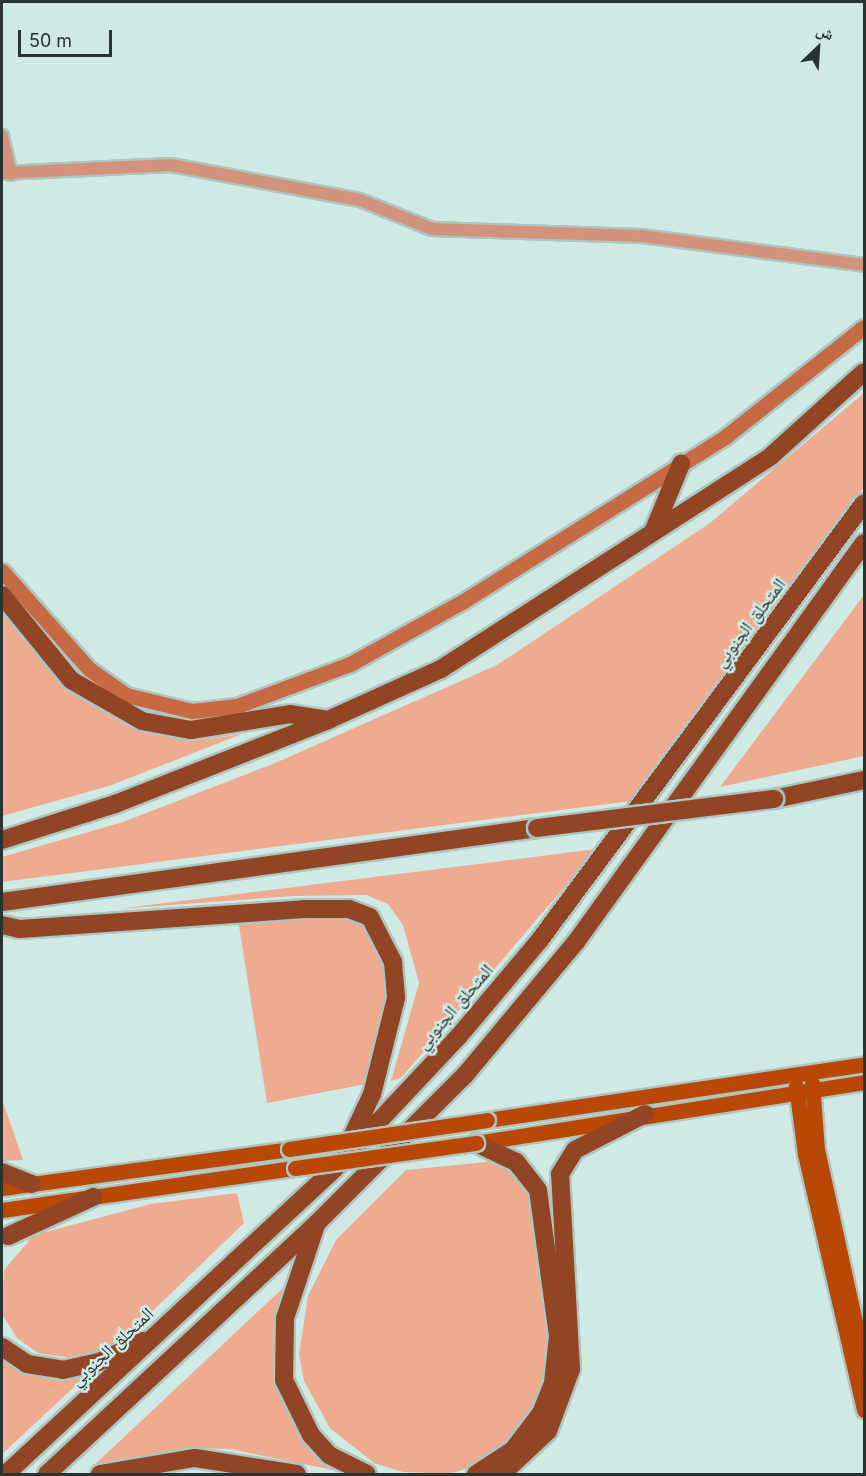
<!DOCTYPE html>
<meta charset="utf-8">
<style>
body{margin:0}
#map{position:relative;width:866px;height:1476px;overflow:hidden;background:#cfe9e4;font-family:Inter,"Noto Naskh Arabic",sans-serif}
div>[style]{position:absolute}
.green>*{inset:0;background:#eeab90}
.roads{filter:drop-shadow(2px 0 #aec5c0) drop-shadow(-2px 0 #aec5c0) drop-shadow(0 2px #aec5c0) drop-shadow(0 -2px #aec5c0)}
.street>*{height:12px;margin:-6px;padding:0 6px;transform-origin:6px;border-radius:6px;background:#d2937a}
.secondary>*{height:15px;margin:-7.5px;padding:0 7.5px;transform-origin:7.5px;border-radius:7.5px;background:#c56a43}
.primary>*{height:15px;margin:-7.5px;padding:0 7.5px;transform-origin:7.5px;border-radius:7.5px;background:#b94804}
.highway>*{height:18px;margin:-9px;padding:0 9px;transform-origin:9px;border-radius:9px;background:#914524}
.bridges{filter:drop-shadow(2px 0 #aec5c0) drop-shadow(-2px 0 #aec5c0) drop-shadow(0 2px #aec5c0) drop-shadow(0 -2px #aec5c0)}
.primary-bridge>*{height:15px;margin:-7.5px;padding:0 7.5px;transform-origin:7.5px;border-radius:7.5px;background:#b94804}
.highway-bridge>*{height:18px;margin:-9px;padding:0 9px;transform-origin:9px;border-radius:9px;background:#914524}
span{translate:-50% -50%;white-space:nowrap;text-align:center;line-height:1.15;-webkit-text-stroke:5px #cfe9e4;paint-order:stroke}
.street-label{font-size:18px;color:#293331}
.frame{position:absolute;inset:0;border:3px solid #293331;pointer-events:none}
.north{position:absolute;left:788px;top:18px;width:60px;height:60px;-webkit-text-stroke:4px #cfe9e4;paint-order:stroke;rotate:25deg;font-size:16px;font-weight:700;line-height:24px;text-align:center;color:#293331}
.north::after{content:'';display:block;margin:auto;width:21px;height:27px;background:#293331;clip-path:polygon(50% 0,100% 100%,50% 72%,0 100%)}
.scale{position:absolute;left:18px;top:30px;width:94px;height:27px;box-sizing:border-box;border:3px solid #293331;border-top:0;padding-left:8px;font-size:18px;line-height:21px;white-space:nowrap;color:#293331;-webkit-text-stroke:4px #cfe9e4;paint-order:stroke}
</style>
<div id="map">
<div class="green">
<div style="clip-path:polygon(864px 393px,864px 487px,631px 801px,2px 882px,2px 857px,123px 822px,273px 764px,497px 665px,710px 523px)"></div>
<div style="clip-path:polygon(864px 595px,864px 756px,720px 787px)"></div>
<div style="clip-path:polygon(2px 596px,70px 679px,155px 731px,210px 739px,242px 734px,109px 786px,2px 816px)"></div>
<div style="clip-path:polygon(597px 849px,401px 1078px,391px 1081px,419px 983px,403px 925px,388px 904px,366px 895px,292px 896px,117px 909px)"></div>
<div style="clip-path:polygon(357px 916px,374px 921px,395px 984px,366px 1084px,267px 1103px,238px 919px)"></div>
<div style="clip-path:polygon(2px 1099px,23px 1160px,2px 1161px)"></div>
<div style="clip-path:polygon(506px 1160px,538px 1187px,563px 1356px,533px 1426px,484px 1463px,450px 1474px,403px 1472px,374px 1463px,330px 1428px,304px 1381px,299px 1354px,308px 1296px,336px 1240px,406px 1170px)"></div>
<div style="clip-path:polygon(237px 1193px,244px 1223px,112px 1350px,77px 1359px,38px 1353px,17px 1338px,2px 1314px,4px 1270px,34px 1235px,151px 1204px)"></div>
<div style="clip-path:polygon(300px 1272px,283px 1356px,299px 1414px,353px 1474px,230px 1449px,186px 1448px,90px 1469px)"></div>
<div style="clip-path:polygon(2px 1344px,50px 1377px,87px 1375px,2px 1454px)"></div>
</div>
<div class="roads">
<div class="street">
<div style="left:2px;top:136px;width:39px;rotate:77deg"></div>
<div style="left:2px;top:173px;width:169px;rotate:-2.7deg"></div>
<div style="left:171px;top:165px;width:192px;rotate:10.5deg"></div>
<div style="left:360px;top:200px;width:78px;rotate:21.9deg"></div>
<div style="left:432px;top:229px;width:210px;rotate:1.9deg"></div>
<div style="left:642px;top:236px;width:224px;rotate:7.4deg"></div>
</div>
<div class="secondary">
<div style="left:2px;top:571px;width:131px;rotate:48.4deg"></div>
<div style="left:89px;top:669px;width:45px;rotate:35.1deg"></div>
<div style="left:126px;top:695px;width:68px;rotate:13.6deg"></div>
<div style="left:192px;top:711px;width:45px;rotate:-6.3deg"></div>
<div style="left:237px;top:706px;width:121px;rotate:-20.4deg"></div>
<div style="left:350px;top:664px;width:128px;rotate:-29deg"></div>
<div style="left:462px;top:602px;width:310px;rotate:-32.1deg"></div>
<div style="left:725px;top:437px;width:177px;rotate:-38.4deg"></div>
</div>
<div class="primary">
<div style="left:812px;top:1083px;width:66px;rotate:85.7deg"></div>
<div style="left:817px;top:1149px;width:219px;rotate:77.6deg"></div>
<div style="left:796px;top:1086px;width:69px;rotate:82.5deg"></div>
<div style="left:805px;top:1154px;width:263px;rotate:77deg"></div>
<div style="left:487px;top:1120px;width:381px;rotate:-8.4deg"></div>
<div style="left:476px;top:1143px;width:393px;rotate:-8.9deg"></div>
<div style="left:2px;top:1188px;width:290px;rotate:-7.7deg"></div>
<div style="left:2px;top:1210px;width:296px;rotate:-8.2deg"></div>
</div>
<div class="highway">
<div style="left:653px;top:532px;width:74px;rotate:-67.6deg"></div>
<div style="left:2px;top:595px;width:109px;rotate:50.9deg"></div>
<div style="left:71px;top:680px;width:82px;rotate:30deg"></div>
<div style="left:142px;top:721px;width:50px;rotate:10.4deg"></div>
<div style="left:191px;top:730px;width:100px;rotate:-9.2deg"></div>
<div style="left:290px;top:714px;width:38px;rotate:9deg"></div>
<div style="left:774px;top:799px;width:92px;rotate:-11.9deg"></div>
<div style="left:2px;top:840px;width:119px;rotate:-17.7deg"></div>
<div style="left:115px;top:804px;width:229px;rotate:-21.5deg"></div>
<div style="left:328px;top:720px;width:124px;rotate:-24.3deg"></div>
<div style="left:441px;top:669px;width:393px;rotate:-32.8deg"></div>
<div style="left:771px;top:456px;width:125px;rotate:-42.1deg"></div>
<div style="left:2px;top:902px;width:540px;rotate:-7.88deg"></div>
<div style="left:2px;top:925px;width:18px;rotate:13deg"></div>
<div style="left:20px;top:929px;width:285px;rotate:-4deg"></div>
<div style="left:304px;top:909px;width:45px"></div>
<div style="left:349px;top:909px;width:22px;rotate:21deg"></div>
<div style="left:370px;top:917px;width:51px;rotate:62.9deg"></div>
<div style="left:393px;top:962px;width:36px;rotate:85deg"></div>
<div style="left:396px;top:998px;width:99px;rotate:104deg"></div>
<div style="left:372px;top:1094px;width:52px;rotate:115.1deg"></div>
<div style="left:2px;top:1172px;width:32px;rotate:22deg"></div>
<div style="left:316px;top:1225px;width:98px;rotate:108.4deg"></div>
<div style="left:285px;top:1318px;width:62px;rotate:90.9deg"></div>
<div style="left:284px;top:1380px;width:61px;rotate:63.9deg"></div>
<div style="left:311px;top:1435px;width:27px;rotate:48deg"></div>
<div style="left:329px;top:1455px;width:42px;rotate:26.6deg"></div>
<div style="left:8px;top:1236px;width:94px;rotate:-24.6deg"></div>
<div style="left:2px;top:1347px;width:30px;rotate:34deg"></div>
<div style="left:27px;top:1364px;width:36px;rotate:9deg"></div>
<div style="left:63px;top:1370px;width:37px;rotate:-13deg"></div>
<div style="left:99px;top:1362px;width:49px;rotate:-25.5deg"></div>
<div style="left:6px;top:1474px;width:448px;rotate:-42.9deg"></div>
<div style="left:334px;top:1169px;width:183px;rotate:-46.8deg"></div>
<div style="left:459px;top:1036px;width:124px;rotate:-49.9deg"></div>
<div style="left:539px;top:941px;width:545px;rotate:-53.42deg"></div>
<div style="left:47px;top:1474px;width:369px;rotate:-42.9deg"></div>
<div style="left:317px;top:1223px;width:209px;rotate:-45deg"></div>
<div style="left:465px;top:1075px;width:173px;rotate:-50.2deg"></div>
<div style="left:576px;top:942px;width:492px;rotate:-54.2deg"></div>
<div style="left:100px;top:1474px;width:96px;rotate:-9.6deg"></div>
<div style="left:195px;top:1458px;width:103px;rotate:8.9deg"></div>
<div style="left:476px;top:1474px;width:44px;rotate:-33deg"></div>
<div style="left:513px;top:1450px;width:46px;rotate:-52.9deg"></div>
<div style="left:541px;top:1413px;width:32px;rotate:-68deg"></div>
<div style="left:553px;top:1383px;width:47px;rotate:-83.9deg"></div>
<div style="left:558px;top:1336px;width:147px;rotate:-97.8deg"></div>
<div style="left:538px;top:1190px;width:36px;rotate:-128deg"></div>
<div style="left:516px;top:1162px;width:44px;rotate:-154.6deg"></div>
<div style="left:502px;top:1474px;width:63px;rotate:-43.1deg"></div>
<div style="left:548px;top:1431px;width:66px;rotate:-69.6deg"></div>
<div style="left:571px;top:1369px;width:195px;rotate:-93.2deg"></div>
<div style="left:560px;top:1174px;width:28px;rotate:-58deg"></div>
<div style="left:575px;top:1150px;width:79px;rotate:-27.2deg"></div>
</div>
</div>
<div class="bridges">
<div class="primary-bridge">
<div style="left:289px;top:1149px;width:200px;rotate:-8.3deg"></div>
<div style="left:295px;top:1168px;width:183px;rotate:-7.9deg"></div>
</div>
<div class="highway-bridge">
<div style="left:537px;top:828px;width:239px;rotate:-7deg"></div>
</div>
</div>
<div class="street-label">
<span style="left:750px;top:623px;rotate:-53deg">المتحلق الجنوبي</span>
<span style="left:455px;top:1007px;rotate:-49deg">المتحلق الجنوبي</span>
<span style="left:112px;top:1347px;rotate:-43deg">المتحلق الجنوبي</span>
</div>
<div class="frame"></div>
<div class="north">ش</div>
<div class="scale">50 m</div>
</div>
